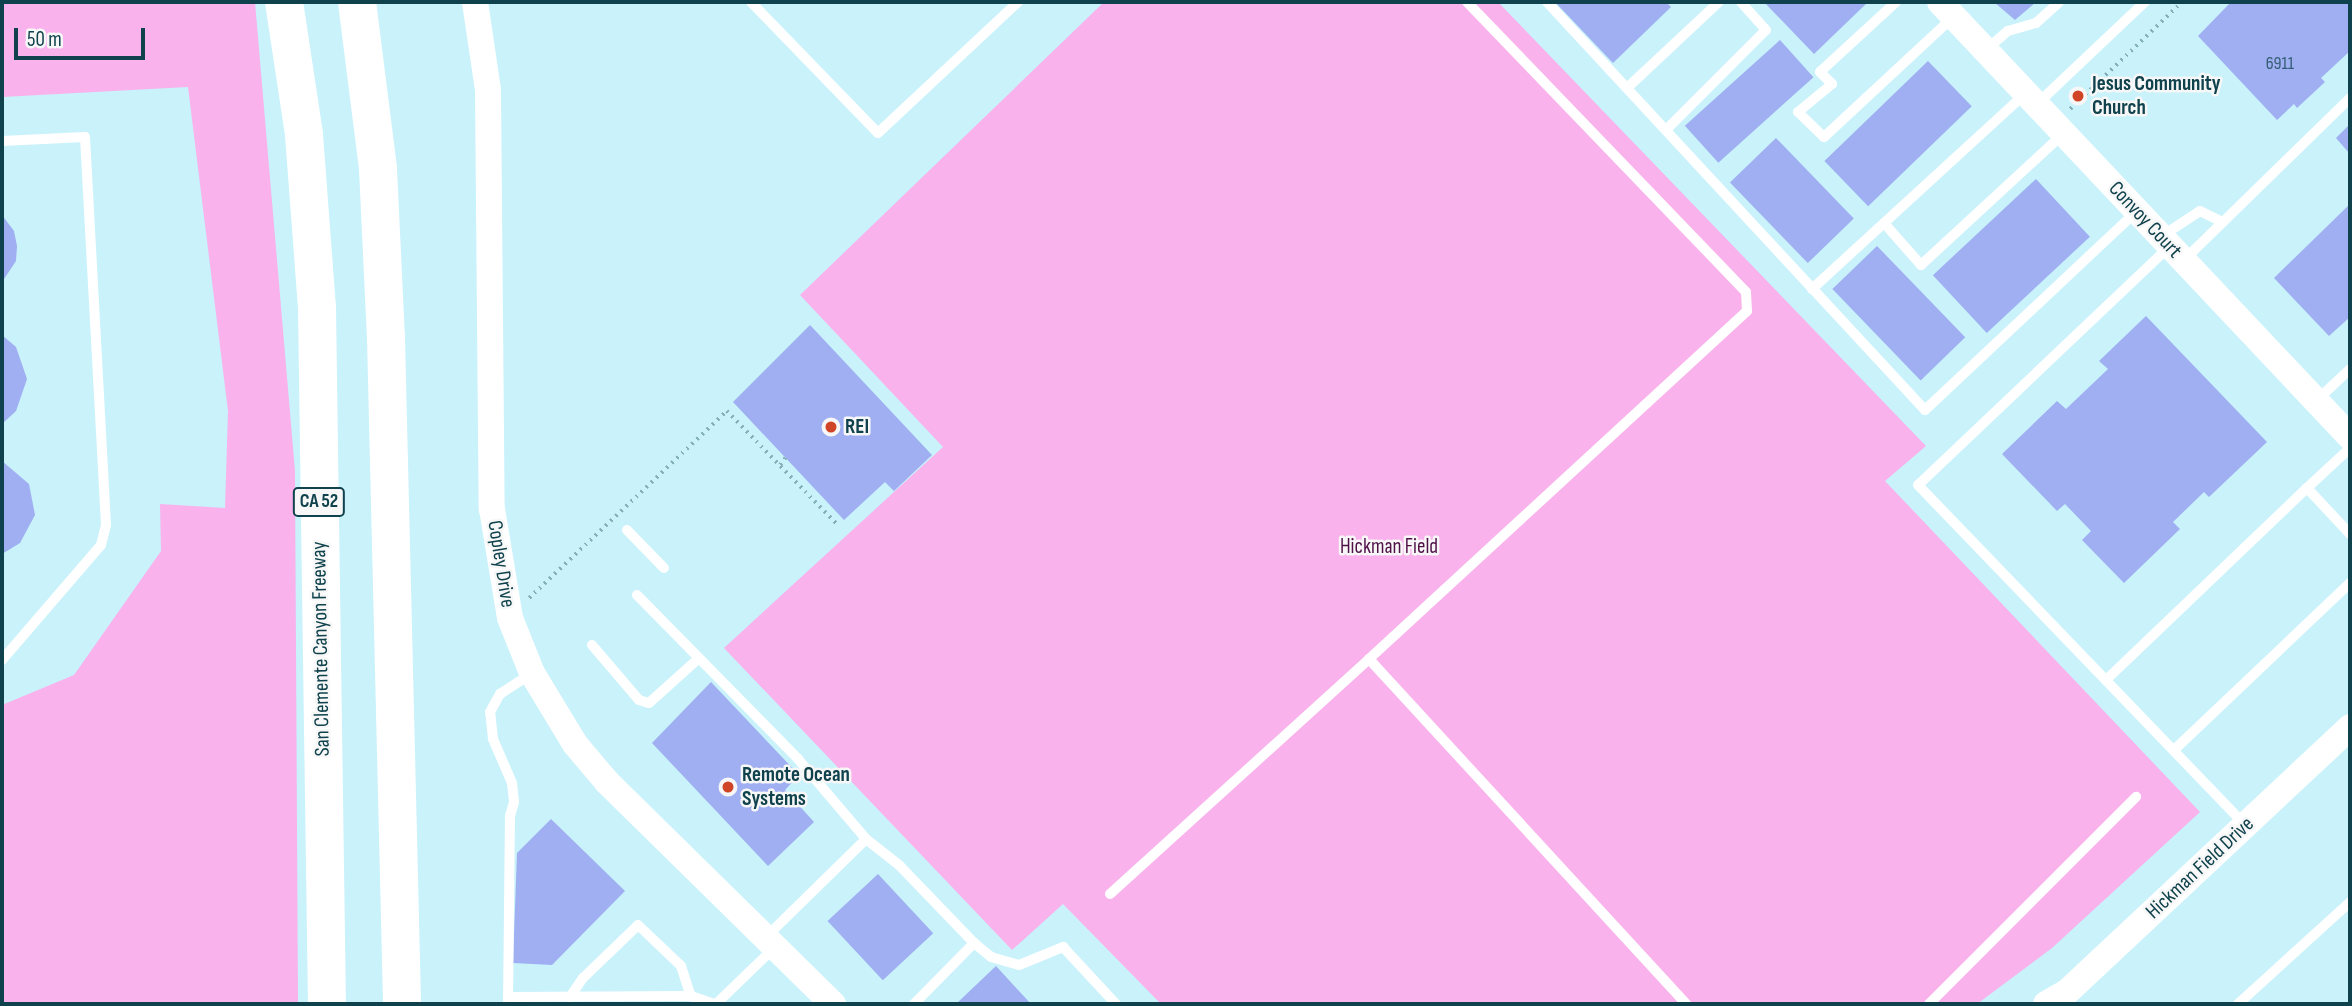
<!DOCTYPE html>
<html>
<head>
<meta charset="utf-8">
<style>
  body { margin:0 }
  #map { position:relative; width:2352px; height:1006px; overflow:hidden; background:#c9f2fb; font-family:"Sofia Sans Condensed",sans-serif }
  div>[style] { position:absolute }
  .green>* { inset:0; background:#f9b2eb }
  .building>* { inset:0; background:#9faff1; transform-origin:0 0 }
  .path>* { height:3.5px; margin-top:-1.75px; transform-origin:0; background:repeating-linear-gradient(90deg,#83b0b9 0 2px,transparent 0 7px) }
  .service>* { height:10px; margin:-5px; padding:0 5px; transform-origin:5px; border-radius:5px; background:#fff }
  .tertiary>* { height:26px; margin:-13px; padding:0 13px; transform-origin:13px; border-radius:13px; background:#fff }
  .motorway>* { height:38px; margin:-19px; padding:0 19px; transform-origin:19px; border-radius:19px; background:#fff }
  .dots>* { width:19px; height:19px; translate:-50% -50%; box-sizing:border-box; border:4px solid #f7f7f7; border-radius:50% }
  span { translate:-50% -50%; white-space:nowrap; text-align:center; line-height:1.15; -webkit-text-stroke:5px #f7f7f7; paint-order:stroke }
  .number-label { font-size:18px; color:#335d75 }
  .number-label span { -webkit-text-stroke-width:0 }
  .shield-label span { padding:2px 5px; background:#f7f7f7; border:2px solid; border-radius:5px; -webkit-text-stroke-width:0 }
  .shield-label { font-size:19px; color:#0f424c; font-weight:700 }
  .poi-label { font-size:21px; color:#0f424c; font-weight:700 }
  .left { translate:0 -50%; text-align:left }
  .street-label { font-size:21px; color:#0f424c }
  .park-label { font-size:21px; color:#501148 }
  .frame { position:absolute; inset:0; border:4px solid #0f424c; pointer-events:none }
  .scale { position:absolute; left:14px; top:28px; width:131px; height:32px; box-sizing:border-box; border:4px solid #0f424c; border-top:0; padding-left:9px; font-size:21px; line-height:24px; white-space:nowrap; color:#0f424c; -webkit-text-stroke:5px #f7f7f7; paint-order:stroke }
</style>
</head>
<body>
<div id="map">
  <div class="green">
    <div style="clip-path:polygon(2px 2px,255px 2px,295px 471px,298px 1004px,2px 1004px,2px 705px,74px 675px,161px 551px,160px 504px,225px 508px,228px 411px,188px 87px,2px 97px)"></div>
    <div style="clip-path:polygon(1104px 2px,1498px 2px,1926px 446px,1885px 481px,2200px 812px,2052px 948px,1977px 1004px,1161px 1004px,1063px 904px,1012px 950px,724px 648px,943px 447px,800px 295px)"></div>
  </div>
  <div class="building">
    <div style="clip-path:polygon(1555px 2px,1666px 2px,1671px 7px,1613px 63px)"></div>
    <div style="clip-path:polygon(1764px 2px,1868px 2px,1814px 54px)"></div>
    <div style="clip-path:polygon(1994px 2px,2036px 2px,2015px 20px)"></div>
    <div style="clip-path:polygon(2231px 2px,2350px 2px,2350px 51px,2321px 78px,2325px 82px,2297px 108px,2294px 104px,2277px 120px,2198px 36px)"></div>
    <div style="left:1780px;top:40px;width:50px;height:128px;rotate:48deg"></div>
    <div style="left:1928px;top:61px;width:63px;height:144px;rotate:46deg"></div>
    <div style="clip-path:polygon(2350px 124px,2350px 154px,2336px 138px)"></div>
    <div style="left:1776px;top:138px;width:112px;height:64px;rotate:46deg"></div>
    <div style="left:2036px;top:179px;width:79px;height:141px;rotate:47deg"></div>
    <div style="clip-path:polygon(2350px 204px,2350px 317px,2329px 336px,2274px 278px)"></div>
    <div style="clip-path:polygon(2px 215px,14px 231px,17px 246px,16px 261px,2px 282px)"></div>
    <div style="left:1877px;top:246px;width:127px;height:62px;rotate:46deg"></div>
    <div style="clip-path:polygon(2146px 316px,2267px 442px,2209px 497px,2204px 492px,2173px 522px,2180px 529px,2124px 583px,2082px 540px,2091px 531px,2065px 504px,2057px 511px,2002px 454px,2057px 401px,2066px 409px,2108px 369px,2099px 361px)"></div>
    <div style="clip-path:polygon(810px 325px,932px 455px,894px 491px,885px 482px,844px 520px,733px 402px)"></div>
    <div style="clip-path:polygon(2px 335px,16px 347px,27px 379px,16px 411px,2px 424px)"></div>
    <div style="clip-path:polygon(2px 461px,29px 484px,35px 515px,20px 543px,2px 554px)"></div>
    <div style="clip-path:polygon(711px 682px,799px 775px,785px 790px,814px 822px,768px 866px,652px 743px)"></div>
    <div style="clip-path:polygon(551px 819px,625px 891px,552px 965px,513px 963px,517px 853px)"></div>
    <div style="left:878px;top:874px;width:81px;height:69px;rotate:47deg"></div>
    <div style="clip-path:polygon(996px 966px,1031px 1004px,956px 1004px)"></div>
  </div>
  <div class="path">
    <div style="left:2070px;top:109px;width:155px;rotate:-43.7deg"></div>
    <div style="left:780px;top:465px;width:9px;rotate:-54deg"></div>
    <div style="left:529px;top:598px;width:272px;rotate:-43.4deg"></div>
    <div style="left:727px;top:411px;width:158px;rotate:45.8deg"></div>
  </div>
  <div class="service">
    <div style="left:751px;top:2px;width:182px;rotate:45.9deg"></div>
    <div style="left:878px;top:133px;width:192px;rotate:-43.1deg"></div>
    <div style="left:1467px;top:2px;width:402px;rotate:46.1deg"></div>
    <div style="left:1746px;top:292px;width:19px;rotate:87deg"></div>
    <div style="left:1747px;top:311px;width:514px;rotate:137.37deg"></div>
    <div style="left:1369px;top:659px;width:469px;rotate:47.4deg"></div>
    <div style="left:1547px;top:2px;width:556px;rotate:47.19deg"></div>
    <div style="left:1925px;top:410px;width:291px;rotate:-43.2deg"></div>
    <div style="left:1896px;top:2px;width:103px;rotate:137.4deg"></div>
    <div style="left:1820px;top:72px;width:17px;rotate:45deg"></div>
    <div style="left:1832px;top:84px;width:44px;rotate:140.5deg"></div>
    <div style="left:1798px;top:112px;width:36px;rotate:44deg"></div>
    <div style="left:1824px;top:137px;width:178px;rotate:-42.9deg"></div>
    <div style="left:1987px;top:49px;width:28px;rotate:-41deg"></div>
    <div style="left:2008px;top:31px;width:29px;rotate:-16deg"></div>
    <div style="left:2036px;top:23px;width:31px;rotate:-42deg"></div>
    <div style="left:1627px;top:88px;width:126px;rotate:-43.1deg"></div>
    <div style="left:2037px;top:104px;width:149px;rotate:-43.4deg"></div>
    <div style="left:1666px;top:130px;width:141px;rotate:-45deg"></div>
    <div style="left:1766px;top:30px;width:38px;rotate:-132deg"></div>
    <div style="left:2px;top:141px;width:83px;rotate:-2.8deg"></div>
    <div style="left:85px;top:137px;width:389px;rotate:86.9deg"></div>
    <div style="left:106px;top:525px;width:21px;rotate:104deg"></div>
    <div style="left:101px;top:545px;width:152px;rotate:130.7deg"></div>
    <div style="left:1884px;top:223px;width:56px;rotate:48.6deg"></div>
    <div style="left:1921px;top:265px;width:193px;rotate:-42.7deg"></div>
    <div style="left:2162px;top:236px;width:45px;rotate:-33.3deg"></div>
    <div style="left:2200px;top:211px;width:25px;rotate:26deg"></div>
    <div style="left:2170px;top:246px;width:347px;rotate:136.5deg"></div>
    <div style="left:1918px;top:485px;width:472px;rotate:46.1deg"></div>
    <div style="left:2183px;top:261px;width:233px;rotate:-44.3deg"></div>
    <div style="left:1812px;top:289px;width:290px;rotate:-42.5deg"></div>
    <div style="left:2316px;top:401px;width:47px;rotate:-43.3deg"></div>
    <div style="left:2307px;top:488px;width:59px;rotate:-42.9deg"></div>
    <div style="left:627px;top:530px;width:53px;rotate:45.8deg"></div>
    <div style="left:637px;top:595px;width:230px;rotate:45.5deg"></div>
    <div style="left:798px;top:759px;width:105px;rotate:49.6deg"></div>
    <div style="left:866px;top:839px;width:42px;rotate:38.2deg"></div>
    <div style="left:899px;top:865px;width:108px;rotate:46.1deg"></div>
    <div style="left:974px;top:943px;width:22px;rotate:39deg"></div>
    <div style="left:991px;top:957px;width:29px;rotate:16deg"></div>
    <div style="left:1019px;top:965px;width:48px;rotate:-22.2deg"></div>
    <div style="left:1063px;top:947px;width:78px;rotate:47.1deg"></div>
    <div style="left:592px;top:645px;width:72px;rotate:49.5deg"></div>
    <div style="left:639px;top:700px;width:10px;rotate:17deg"></div>
    <div style="left:649px;top:703px;width:67px;rotate:-42deg"></div>
    <div style="left:2106px;top:680px;width:278px;rotate:-43.7deg"></div>
    <div style="left:2307px;top:488px;width:63px;rotate:46.9deg"></div>
    <div style="left:2174px;top:750px;width:243px;rotate:-43.5deg"></div>
    <div style="left:1110px;top:894px;width:350px;rotate:-42.2deg"></div>
    <div style="left:765px;top:938px;width:141px;rotate:-44.4deg"></div>
    <div style="left:508px;top:997px;width:183px;rotate:-0.3deg"></div>
    <div style="left:691px;top:996px;width:24px;rotate:19deg"></div>
    <div style="left:570px;top:997px;width:23px;rotate:-56deg"></div>
    <div style="left:583px;top:978px;width:76px;rotate:-43.9deg"></div>
    <div style="left:638px;top:925px;width:59px;rotate:43.6deg"></div>
    <div style="left:681px;top:966px;width:32px;rotate:72deg"></div>
    <div style="left:508px;top:1004px;width:188px;rotate:-89.4deg"></div>
    <div style="left:510px;top:816px;width:15px;rotate:-74deg"></div>
    <div style="left:514px;top:802px;width:19px;rotate:-96deg"></div>
    <div style="left:512px;top:783px;width:48px;rotate:-113.4deg"></div>
    <div style="left:493px;top:739px;width:27px;rotate:-96deg"></div>
    <div style="left:490px;top:712px;width:21px;rotate:-61deg"></div>
    <div style="left:500px;top:694px;width:38px;rotate:-33deg"></div>
    <div style="left:716px;top:1004px;width:81px;rotate:-44deg"></div>
    <div style="left:914px;top:1004px;width:86px;rotate:-45.5deg"></div>
    <div style="left:1929px;top:1004px;width:293px;rotate:-45deg"></div>
    <div style="left:2238px;top:1004px;width:151px;rotate:-42.3deg"></div>
  </div>
  <div class="tertiary">
    <div style="left:475px;top:2px;width:89px;rotate:81.6deg"></div>
    <div style="left:488px;top:90px;width:419px;rotate:89.5deg"></div>
    <div style="left:492px;top:509px;width:110px;rotate:80.6deg"></div>
    <div style="left:510px;top:618px;width:59px;rotate:68.2deg"></div>
    <div style="left:532px;top:673px;width:83px;rotate:58.8deg"></div>
    <div style="left:575px;top:744px;width:50px;rotate:49.9deg"></div>
    <div style="left:607px;top:782px;width:317px;rotate:44.5deg"></div>
    <div style="left:1940px;top:2px;width:598px;rotate:46.69deg"></div>
    <div style="left:2046px;top:1004px;width:24px;rotate:-30deg"></div>
    <div style="left:2067px;top:992px;width:388px;rotate:-43.1deg"></div>
  </div>
  <div class="motorway">
    <div style="left:284px;top:2px;width:134px;rotate:81.4deg"></div>
    <div style="left:304px;top:135px;width:173px;rotate:85.7deg"></div>
    <div style="left:317px;top:308px;width:696px;rotate:89.18deg"></div>
    <div style="left:357px;top:2px;width:168px;rotate:82.8deg"></div>
    <div style="left:378px;top:169px;width:169px;rotate:87.3deg"></div>
    <div style="left:386px;top:338px;width:666px;rotate:88.62deg"></div>
  </div>
  <div class="dots">
    <div style="left:2078px;top:96px;background:#d04528"></div>
    <div style="left:831px;top:427px;background:#d04528"></div>
    <div style="left:728px;top:787px;background:#d04528"></div>
  </div>
  <div class="number-label">
    <span style="left:2280px;top:64px">6911</span>
  </div>
  <div class="shield-label">
    <span style="left:319px;top:502px">CA 52</span>
  </div>
  <div class="poi-label">
    <span class="left" style="left:2092px;top:96px">Jesus Community<br>Church</span>
    <span class="left" style="left:845px;top:427px">REI</span>
    <span class="left" style="left:742px;top:787px">Remote Ocean<br>Systems</span>
  </div>
  <div class="street-label">
    <span style="left:2145px;top:220px;rotate:47deg">Convoy Court</span>
    <span style="left:501px;top:564px;rotate:81deg">Copley Drive</span>
    <span style="left:321px;top:649px;rotate:-91deg">San Clemente Canyon Freeway</span>
    <span style="left:2200px;top:868px;rotate:-43deg">Hickman Field Drive</span>
  </div>
  <div class="park-label">
    <span style="left:1389px;top:547px">Hickman Field</span>
  </div>
  <div class="frame"></div>
  <div class="scale">50 m</div>
</div>
</body>
</html>
